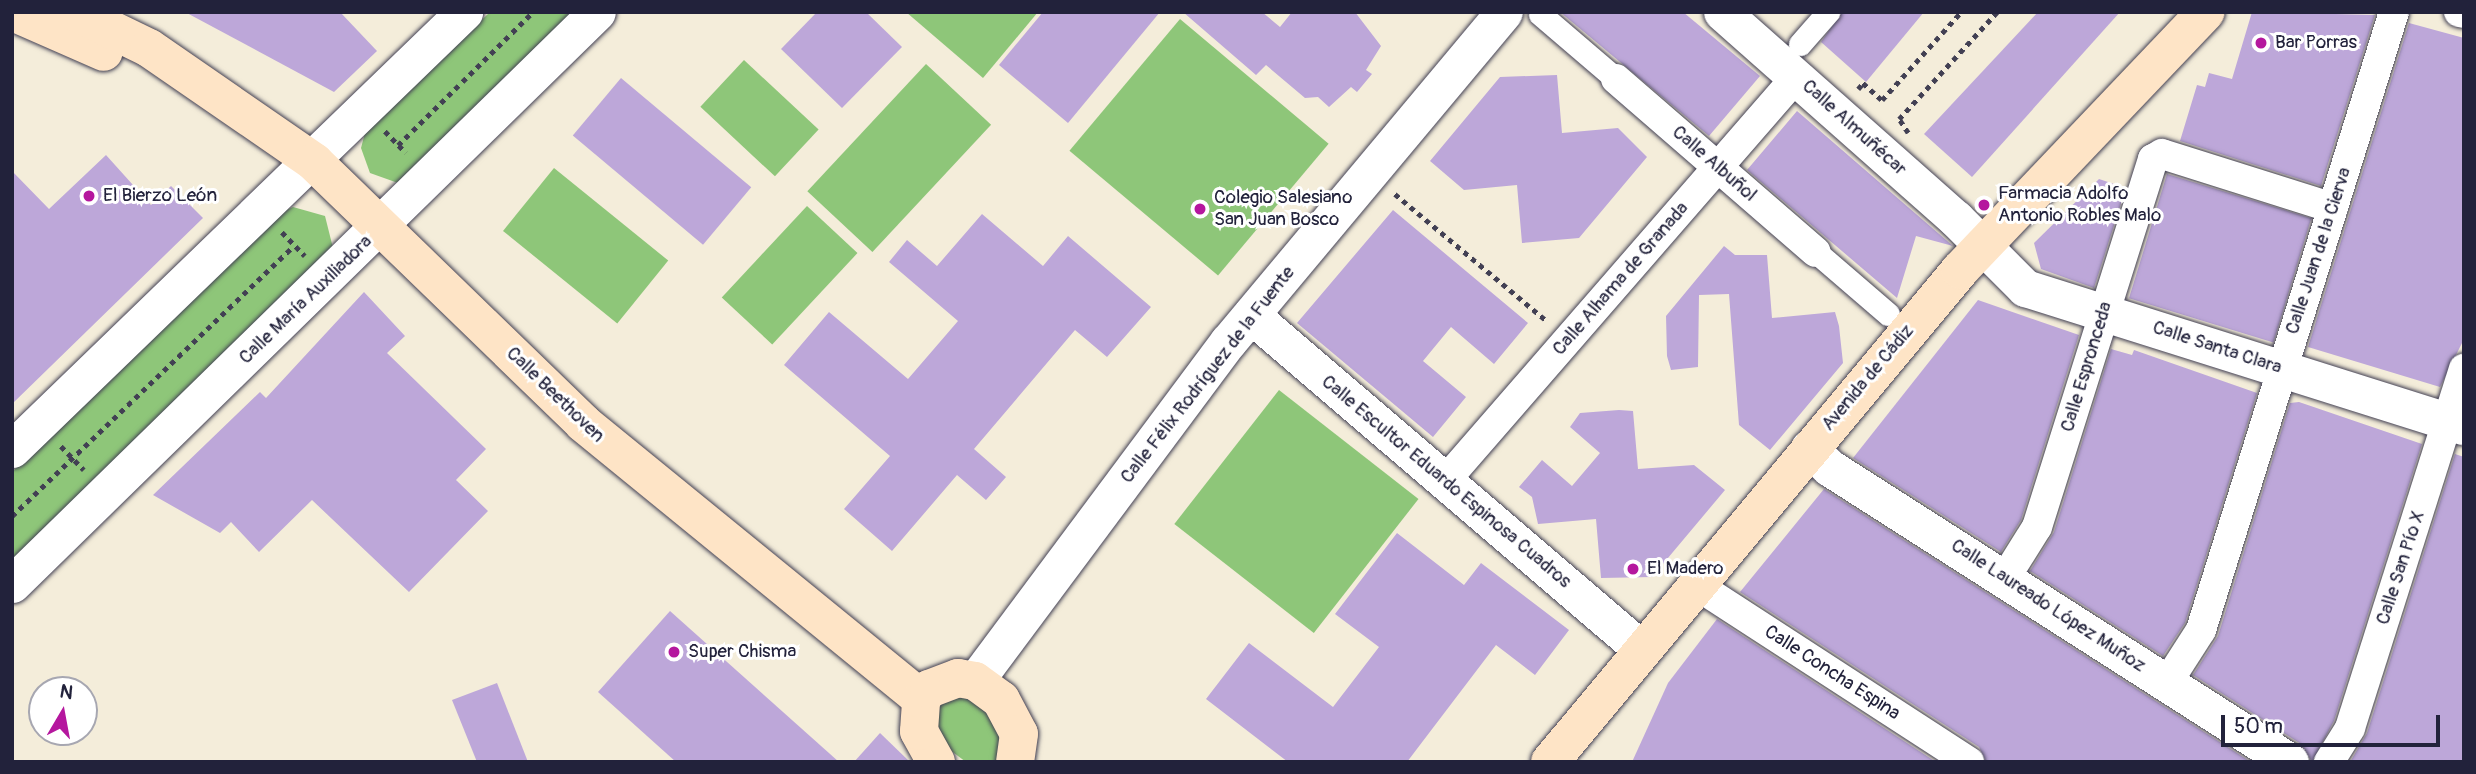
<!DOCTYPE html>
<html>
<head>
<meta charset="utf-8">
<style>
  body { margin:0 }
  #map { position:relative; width:2476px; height:774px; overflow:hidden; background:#f4edda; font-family:Pangolin,sans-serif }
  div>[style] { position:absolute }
  .green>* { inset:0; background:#8ec679; transform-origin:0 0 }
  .building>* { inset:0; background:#bda7d9; transform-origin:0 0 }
  .path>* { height:4.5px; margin-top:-2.25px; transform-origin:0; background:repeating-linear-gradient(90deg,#424053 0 5px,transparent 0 10px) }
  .roads { filter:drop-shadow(0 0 2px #424053) drop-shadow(0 0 2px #424053) }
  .pedestrian>* { height:23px; margin:-11.5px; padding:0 11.5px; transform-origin:11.5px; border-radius:11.5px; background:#fff }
  .minor>* { height:30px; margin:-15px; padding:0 15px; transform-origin:15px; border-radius:15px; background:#fff }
  .tertiary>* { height:37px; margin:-18.5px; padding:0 18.5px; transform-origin:18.5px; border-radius:18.5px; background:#fff }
  .secondary>* { height:38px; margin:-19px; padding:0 19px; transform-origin:19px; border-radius:19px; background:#fee4c6 }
  .dots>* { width:19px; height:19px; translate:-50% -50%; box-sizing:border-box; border:4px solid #fff; border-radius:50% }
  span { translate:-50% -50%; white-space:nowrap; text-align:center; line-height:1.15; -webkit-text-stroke:6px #fff; paint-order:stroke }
  .poi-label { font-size:19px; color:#22223b }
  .left { translate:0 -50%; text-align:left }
  .street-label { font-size:19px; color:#22223b }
  .frame { position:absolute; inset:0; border:14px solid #22223b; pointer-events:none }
  .north { position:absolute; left:28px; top:676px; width:70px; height:70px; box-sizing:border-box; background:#fff; border:2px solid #a7a7b1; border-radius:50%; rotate:10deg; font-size:19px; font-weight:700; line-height:28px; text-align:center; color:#22223b }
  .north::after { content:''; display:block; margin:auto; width:24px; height:32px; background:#b5179e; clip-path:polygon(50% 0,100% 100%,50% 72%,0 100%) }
  .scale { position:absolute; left:2221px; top:715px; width:219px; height:32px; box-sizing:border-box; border:4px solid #22223b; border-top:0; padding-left:9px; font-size:21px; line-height:24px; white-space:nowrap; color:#22223b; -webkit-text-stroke:5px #fff; paint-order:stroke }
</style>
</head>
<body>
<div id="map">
  <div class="green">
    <div style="clip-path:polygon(490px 12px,575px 12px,398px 183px,370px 173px,361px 148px,365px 133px)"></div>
    <div style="clip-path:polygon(906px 12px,1038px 12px,983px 78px)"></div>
    <div style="left:1180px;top:19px;width:194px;height:172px;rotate:40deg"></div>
    <div style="left:744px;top:60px;width:102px;height:64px;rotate:43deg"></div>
    <div style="left:926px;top:64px;width:89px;height:174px;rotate:43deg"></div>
    <div style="left:554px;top:168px;width:147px;height:81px;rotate:39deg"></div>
    <div style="left:807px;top:206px;width:69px;height:125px;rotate:43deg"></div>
    <div style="clip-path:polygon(293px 207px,325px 216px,333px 248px,12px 563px,12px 472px,278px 214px)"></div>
    <div style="left:1279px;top:390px;width:177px;height:170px;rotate:38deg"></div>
    <div style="clip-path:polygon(963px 695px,980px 702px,1002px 729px,997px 762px,966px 762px,950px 750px,936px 722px,938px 707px,947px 696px)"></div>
  </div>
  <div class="building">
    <div style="clip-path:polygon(185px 12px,340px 12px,377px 51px,334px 92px)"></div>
    <div style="clip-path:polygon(817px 12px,866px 12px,902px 47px,842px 108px,781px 49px)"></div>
    <div style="clip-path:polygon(1043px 12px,1160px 12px,1068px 123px,999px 65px)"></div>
    <div style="clip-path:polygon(1183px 12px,1262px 12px,1280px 27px,1292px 12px,1355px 12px,1381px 46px,1366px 70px,1372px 74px,1357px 92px,1351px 87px,1329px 107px,1318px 97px,1305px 98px,1266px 65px,1256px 75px)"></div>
    <div style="clip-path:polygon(1560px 12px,1683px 12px,1760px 76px,1709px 136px)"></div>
    <div style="clip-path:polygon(1842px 12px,1924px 12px,1866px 82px,1821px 42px)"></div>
    <div style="clip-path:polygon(2038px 12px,2120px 12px,1972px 177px,1924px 134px)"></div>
    <div style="clip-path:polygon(2252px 12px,2375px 15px,2321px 186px,2180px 141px,2197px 85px,2205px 87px,2209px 73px,2232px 79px)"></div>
    <div style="clip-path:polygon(2409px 23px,2464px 38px,2464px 339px,2440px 387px,2308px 347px)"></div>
    <div style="clip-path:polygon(1557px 75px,1562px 133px,1618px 128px,1647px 157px,1579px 238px,1522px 243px,1517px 185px,1464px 190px,1430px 161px,1500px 77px)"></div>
    <div style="left:621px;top:78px;width:170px;height:75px;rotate:40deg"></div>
    <div style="clip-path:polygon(1797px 111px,1953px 246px,1916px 236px,1897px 298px,1747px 170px)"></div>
    <div style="clip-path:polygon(106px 155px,151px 205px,171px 186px,203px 218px,12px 404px,12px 171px,49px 209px)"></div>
    <div style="left:2167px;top:174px;width:151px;height:130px;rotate:17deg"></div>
    <div style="clip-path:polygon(2099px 179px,2126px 188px,2094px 288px,2041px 269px,2034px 243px)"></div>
    <div style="clip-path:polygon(1393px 210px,1528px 323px,1494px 364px,1451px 327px,1423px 361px,1466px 397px,1433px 437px,1297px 323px)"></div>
    <div style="clip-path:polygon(982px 214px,1043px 266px,1068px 236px,1151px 307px,1107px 357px,1075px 330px,974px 449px,1006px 477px,986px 500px,957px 475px,892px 551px,844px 509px,890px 456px,784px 365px,829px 312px,908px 379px,958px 321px,889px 262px,907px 240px,937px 266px)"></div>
    <div style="clip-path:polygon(1724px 246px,1735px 255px,1767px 255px,1772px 318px,1835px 312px,1839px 326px,1843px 363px,1770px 450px,1739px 425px,1729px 294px,1699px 295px,1698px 367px,1671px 370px,1667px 356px,1666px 316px)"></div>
    <div style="clip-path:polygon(364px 292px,405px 336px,387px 353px,486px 449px,456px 480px,488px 511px,409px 592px,312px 500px,259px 552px,231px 522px,220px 533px,153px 495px,260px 392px,266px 398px)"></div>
    <div style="clip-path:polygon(1978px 300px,2079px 335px,2021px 520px,2001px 552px,1853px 458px)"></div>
    <div style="clip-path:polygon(2111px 349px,2132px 355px,2134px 350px,2257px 393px,2185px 623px,2163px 656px,2030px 571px,2054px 532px)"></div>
    <div style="clip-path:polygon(2299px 402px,2422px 444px,2334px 721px,2312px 762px,2301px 744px,2193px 675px,2218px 636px,2290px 403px)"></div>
    <div style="clip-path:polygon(1619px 410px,1633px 411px,1638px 469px,1694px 465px,1725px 490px,1652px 577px,1601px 578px,1596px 519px,1538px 524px,1532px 497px,1519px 487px,1542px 460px,1572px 486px,1600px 453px,1570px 427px,1580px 413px)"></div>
    <div style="clip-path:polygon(2455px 454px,2464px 457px,2464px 762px,2350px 762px,2367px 733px)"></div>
    <div style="clip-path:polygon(1824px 489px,2251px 762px,1986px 762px,1979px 747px,1740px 592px)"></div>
    <div style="clip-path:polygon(1397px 533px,1464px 585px,1481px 563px,1569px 630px,1535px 675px,1496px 645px,1407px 762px,1288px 762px,1206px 699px,1249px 643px,1333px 707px,1379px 647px,1335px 614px)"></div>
    <div style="clip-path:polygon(670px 611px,839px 762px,676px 762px,598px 692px)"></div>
    <div style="clip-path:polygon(1717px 619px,1936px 762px,1632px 762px,1668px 683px)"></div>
    <div style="clip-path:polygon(497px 683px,528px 762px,477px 762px,452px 700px)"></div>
    <div style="clip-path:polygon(880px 733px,910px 762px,854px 762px)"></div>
  </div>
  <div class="path">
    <div style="left:1858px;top:89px;width:8px;rotate:-50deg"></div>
    <div style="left:1863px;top:83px;width:25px;rotate:42deg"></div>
    <div style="left:1882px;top:100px;width:118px;rotate:-48.1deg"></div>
    <div style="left:385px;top:131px;width:30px;rotate:46deg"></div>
    <div style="left:1908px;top:133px;width:17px;rotate:-123deg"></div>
    <div style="left:1899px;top:119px;width:145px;rotate:-47.5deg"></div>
    <div style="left:398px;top:145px;width:190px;rotate:-44.6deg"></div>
    <div style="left:1395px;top:194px;width:198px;rotate:39.9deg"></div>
    <div style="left:282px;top:232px;width:33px;rotate:46deg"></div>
    <div style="left:61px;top:446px;width:33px;rotate:46deg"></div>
    <div style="left:12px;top:516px;width:390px;rotate:-43.8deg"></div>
  </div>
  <div class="roads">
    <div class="pedestrian">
      <div style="left:1540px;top:14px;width:100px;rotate:40.5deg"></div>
      <div style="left:1800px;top:44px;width:43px;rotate:-48.8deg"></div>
      <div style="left:1816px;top:252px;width:95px;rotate:40.7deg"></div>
    </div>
    <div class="minor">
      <div style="left:2459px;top:12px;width:5px;rotate:11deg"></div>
      <div style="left:1616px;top:79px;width:264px;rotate:40.9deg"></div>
      <div style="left:1445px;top:481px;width:537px;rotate:-49deg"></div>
      <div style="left:2005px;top:578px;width:60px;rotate:-57.9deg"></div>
      <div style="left:2037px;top:527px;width:386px;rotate:-72.5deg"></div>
      <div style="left:2153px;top:159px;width:10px;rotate:-29deg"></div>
      <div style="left:2162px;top:154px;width:179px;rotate:17.5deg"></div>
      <div style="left:1695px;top:584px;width:327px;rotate:33deg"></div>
      <div style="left:2167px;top:683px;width:63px;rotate:-57.3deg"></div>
      <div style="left:2201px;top:630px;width:647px;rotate:-72.66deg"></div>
      <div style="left:2329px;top:762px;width:40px;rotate:-58deg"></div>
      <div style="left:2350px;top:728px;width:377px;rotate:-72.4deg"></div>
    </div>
    <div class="tertiary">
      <div style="left:1722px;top:12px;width:312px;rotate:41.5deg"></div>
      <div style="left:1956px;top:219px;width:98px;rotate:45deg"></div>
      <div style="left:2025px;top:288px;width:460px;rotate:17.5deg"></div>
      <div style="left:1251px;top:315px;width:513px;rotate:40.58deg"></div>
      <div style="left:1809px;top:448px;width:29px;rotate:44deg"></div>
      <div style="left:1830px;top:468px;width:546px;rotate:32.58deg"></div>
      <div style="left:12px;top:449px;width:629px;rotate:-44.03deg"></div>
      <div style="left:12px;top:584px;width:818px;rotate:-44.36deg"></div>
      <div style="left:975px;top:681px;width:423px;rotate:-53.3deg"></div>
      <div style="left:1228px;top:342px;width:430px;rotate:-50.1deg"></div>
    </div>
    <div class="secondary">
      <div style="left:13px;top:12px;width:99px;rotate:23.7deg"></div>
      <div style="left:75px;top:12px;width:82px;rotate:25.9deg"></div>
      <div style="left:149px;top:48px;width:201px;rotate:34.6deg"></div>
      <div style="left:314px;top:162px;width:375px;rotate:44.1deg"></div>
      <div style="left:583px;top:423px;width:436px;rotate:39.2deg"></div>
      <div style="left:936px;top:762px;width:35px;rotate:-119deg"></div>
      <div style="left:919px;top:731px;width:32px;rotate:-86deg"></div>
      <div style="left:921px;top:699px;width:13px;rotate:-51deg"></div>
      <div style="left:929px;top:689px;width:31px;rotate:-21deg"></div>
      <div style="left:958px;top:678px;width:17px;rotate:10deg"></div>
      <div style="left:975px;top:681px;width:32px;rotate:36deg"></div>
      <div style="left:1001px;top:700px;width:38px;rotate:62deg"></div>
      <div style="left:1019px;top:734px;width:28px;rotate:98deg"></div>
      <div style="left:1550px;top:762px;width:640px;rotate:-50.19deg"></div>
      <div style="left:1960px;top:270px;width:356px;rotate:-46.4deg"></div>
    </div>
  </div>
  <div class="dots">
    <div style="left:2261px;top:43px;background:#b5179e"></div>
    <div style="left:89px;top:196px;background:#b5179e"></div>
    <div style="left:1984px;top:205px;background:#b5179e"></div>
    <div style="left:1200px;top:209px;background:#b5179e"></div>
    <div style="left:1633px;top:569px;background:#b5179e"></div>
    <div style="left:674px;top:652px;background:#b5179e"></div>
  </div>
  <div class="poi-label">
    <span class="left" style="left:2275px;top:43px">Bar Porras</span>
    <span class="left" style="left:1998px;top:205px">Farmacia Adolfo<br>Antonio Robles Malo</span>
    <span class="left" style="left:103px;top:196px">El Bierzo León</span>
    <span class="left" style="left:1214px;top:209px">Colegio Salesiano<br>San Juan Bosco</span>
    <span class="left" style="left:1647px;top:569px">El Madero</span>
    <span class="left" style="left:688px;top:652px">Super Chisma</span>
  </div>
  <div class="street-label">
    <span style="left:1854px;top:128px;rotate:42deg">Calle Almuñécar</span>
    <span style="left:1714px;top:164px;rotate:41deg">Calle Albuñol</span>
    <span style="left:2319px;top:251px;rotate:-72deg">Calle Juan de la Cierva</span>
    <span style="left:1621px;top:279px;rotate:-49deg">Calle Alhama de Granada</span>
    <span style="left:306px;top:300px;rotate:-44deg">Calle María Auxiliadora</span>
    <span style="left:2217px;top:348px;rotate:18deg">Calle Santa Clara</span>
    <span style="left:2087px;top:367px;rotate:-73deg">Calle Espronceda</span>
    <span style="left:1208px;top:375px;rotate:-52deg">Calle Félix Rodríguez de la Fuente</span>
    <span style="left:1868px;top:378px;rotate:-50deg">Avenida de Cádiz</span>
    <span style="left:555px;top:395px;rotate:44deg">Calle Beethoven</span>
    <span style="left:1446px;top:482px;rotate:40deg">Calle Escultor Eduardo Espinosa Cuadros</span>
    <span style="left:2401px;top:568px;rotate:-72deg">Calle San Pío X</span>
    <span style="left:2048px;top:606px;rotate:33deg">Calle Laureado López Muñoz</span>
    <span style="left:1832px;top:673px;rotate:33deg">Calle Concha Espina</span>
  </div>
  <div class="frame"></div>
  <div class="north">N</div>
  <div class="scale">50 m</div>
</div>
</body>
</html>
